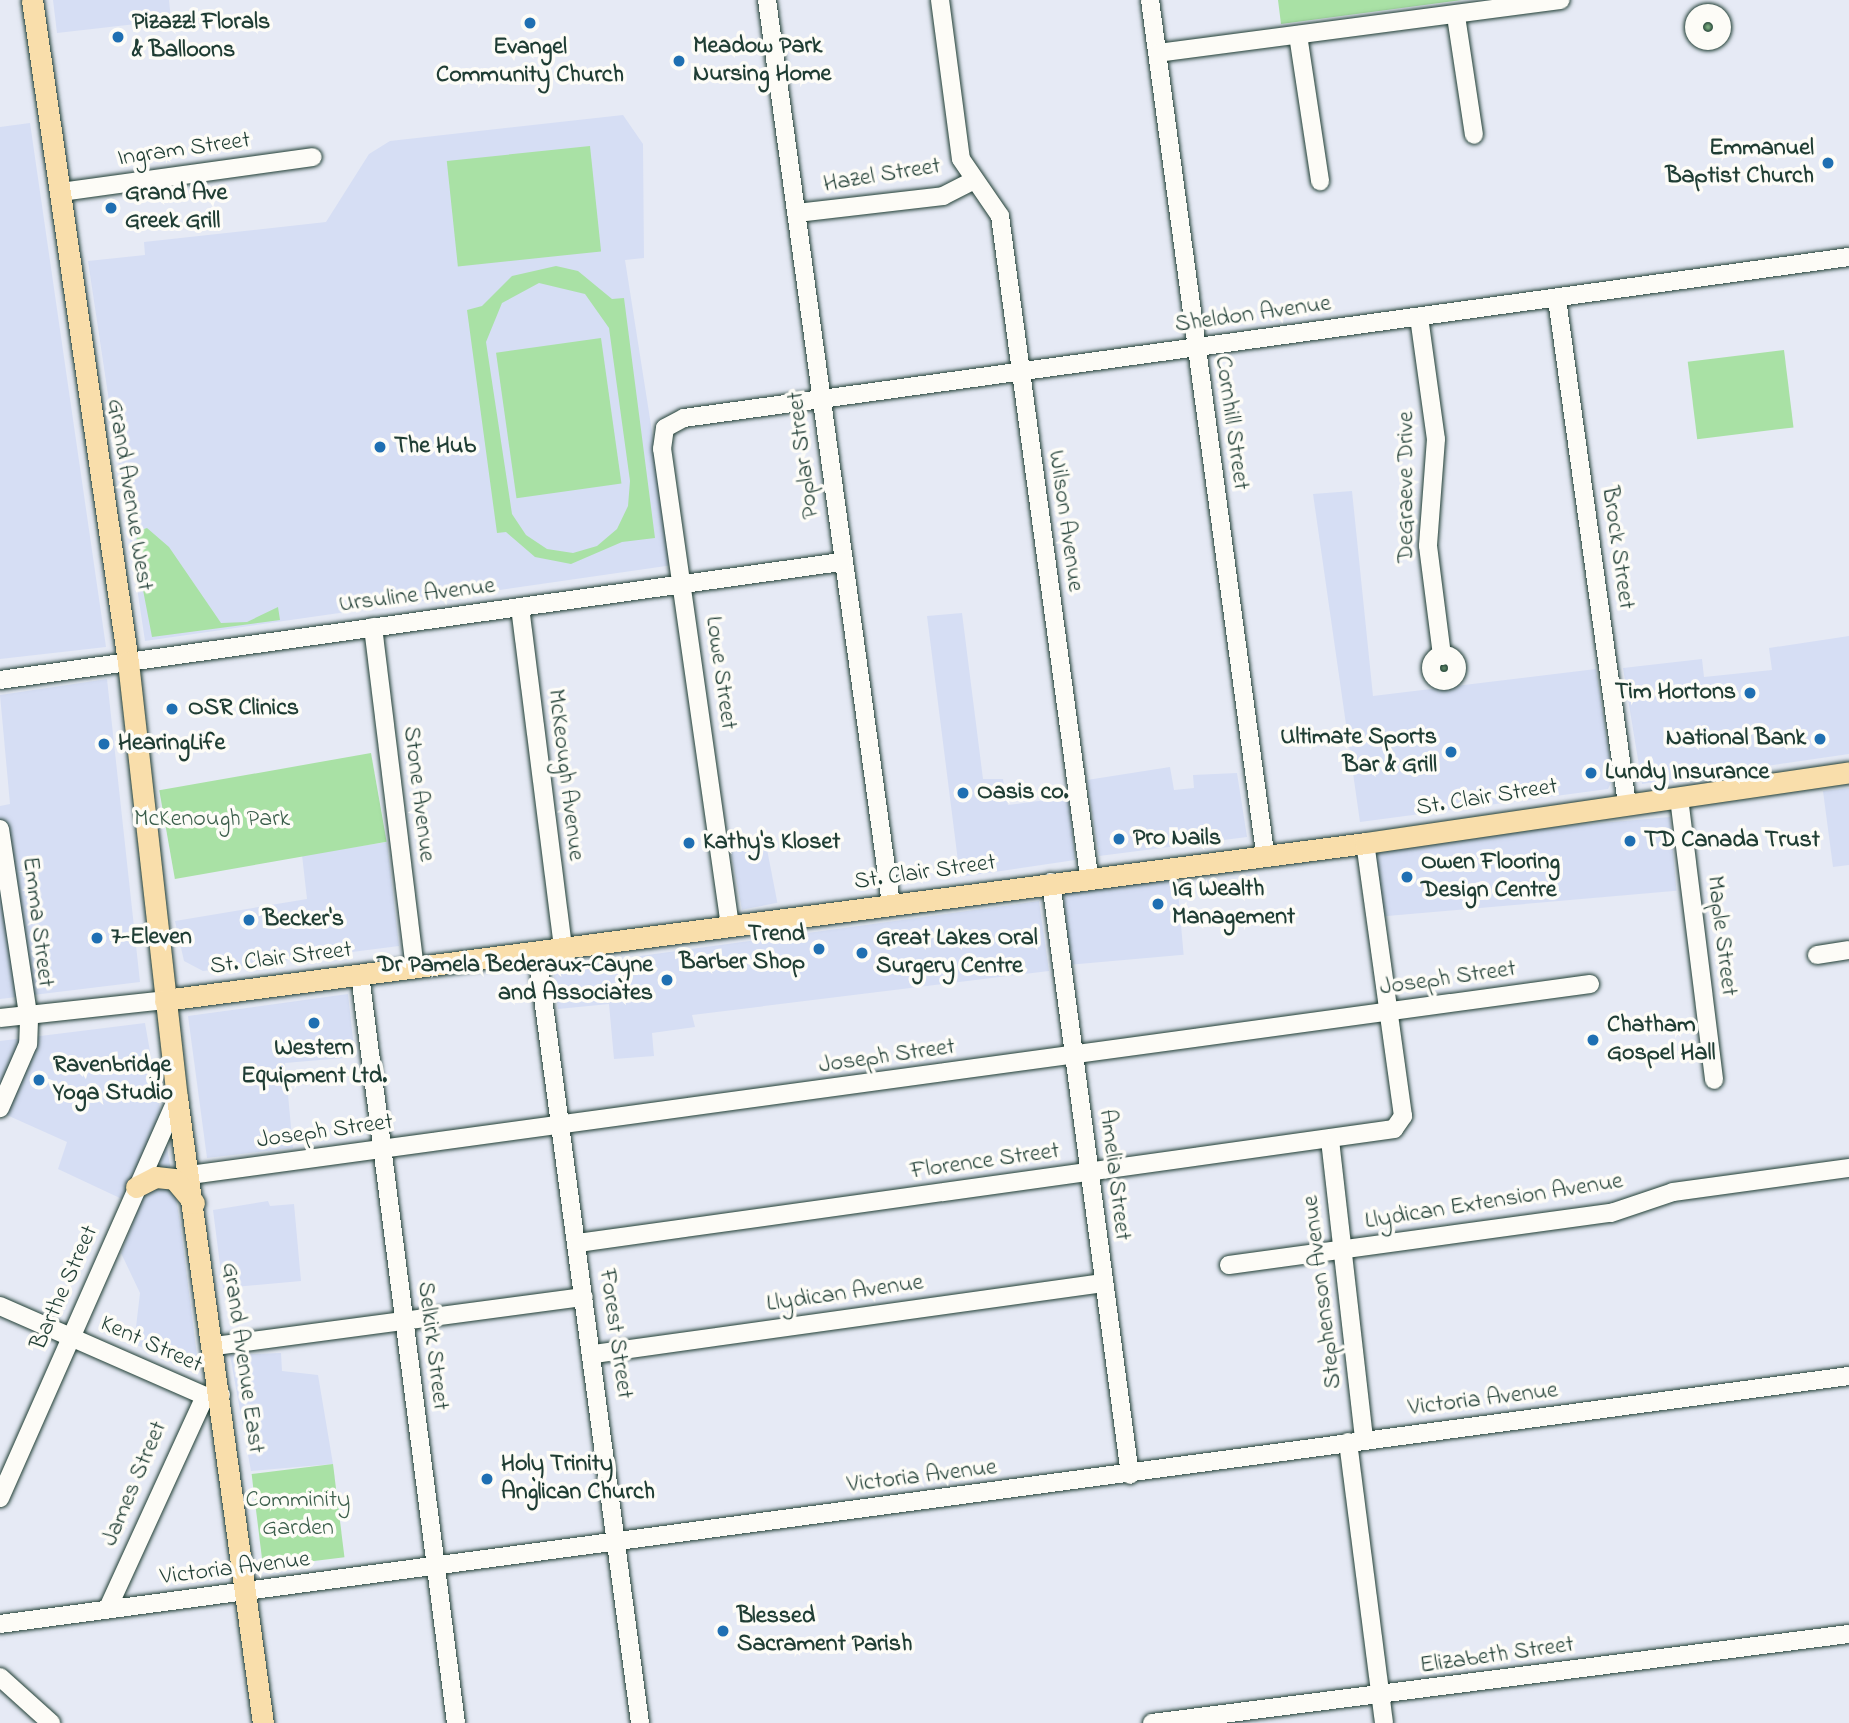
<!DOCTYPE html>
<html>
<head>
<meta charset="utf-8">
<style>
  body { margin:0 }
  #map { position:relative; width:1849px; height:1723px; overflow:hidden; background:#e6eaf5; font-family:"Indie Flower",sans-serif }
  div>[style] { position:absolute }
  .built>* { inset:0; background:#d6def4; transform-origin:0 0 }
  .green>* { inset:0; background:#a9e1a5; transform-origin:0 0 }
  .round { border-radius:50% }
  .roads { filter:drop-shadow(0 0 2px #1f3d34) drop-shadow(0 0 2px #1f3d34) }
  .minor>* { height:18px; margin:-9px; padding:0 9px; transform-origin:9px; border-radius:9px; background:#fdfcf7 }
  .minor>.ring { margin:-9px; padding:0; box-sizing:content-box; background:none; border:18px solid #fdfcf7; border-radius:50% }
  .major>* { height:21px; margin:-10.5px; padding:0 10.5px; transform-origin:10.5px; border-radius:10.5px; background:#f9deab }
  .dots>* { width:19px; height:19px; translate:-50% -50%; box-sizing:border-box; border:4px solid #fdfcf7; border-radius:50% }
  span { translate:-50% -50%; white-space:nowrap; text-align:center; line-height:1.15; -webkit-text-stroke:7px #fdfcf7; paint-order:stroke }
  .poi-label { font-size:24px; color:#1f3d34; font-weight:700 }
  .left { translate:0 -50%; text-align:left }
  .right { translate:-100% -50%; text-align:right }
  .street-label { font-size:24px; color:#1f3d34 }
  .park-label { font-size:24px; color:#3b5e4b }
</style>
</head>
<body>
<div id="map">
  <div class="built">
    <div style="clip-path:polygon(53px 0,169px 0,171px 20px,57px 33px)"></div>
    <div style="clip-path:polygon(623px 115px,643px 144px,644px 258px,625px 260px,673px 565px,145px 641px,88px 261px,145px 255px,144px 242px,326px 222px,369px 154px,390px 141px)"></div>
    <div style="clip-path:polygon(30px 123px,106px 647px,0 659px,0 127px)"></div>
    <div style="clip-path:polygon(1352px 491px,1373px 696px,1596px 669px,1613px 778px,1608px 789px,1360px 822px,1313px 494px)"></div>
    <div style="clip-path:polygon(962px 613px,983px 779px,1003px 779px,1008px 805px,1069px 797px,1075px 860px,960px 877px,927px 616px)"></div>
    <div style="clip-path:polygon(1849px 636px,1849px 754px,1642px 784px,1623px 668px,1702px 659px,1704px 677px,1772px 670px,1769px 648px)"></div>
    <div style="clip-path:polygon(107px 679px,140px 982px,0 999px,0 806px,10px 804px,0 695px)"></div>
    <div style="clip-path:polygon(1170px 767px,1174px 790px,1194px 788px,1193px 775px,1237px 773px,1247px 837px,1099px 856px,1087px 780px)"></div>
    <div style="clip-path:polygon(1849px 788px,1849px 865px,1833px 867px,1823px 791px)"></div>
    <div style="left:1670px;top:817px;width:74px;height:302px;rotate:85deg"></div>
    <div style="left:765px;top:839px;width:65px;height:36px;rotate:79deg"></div>
    <div style="clip-path:polygon(387px 842px,399px 946px,203px 971px,184px 961px,175px 921px,307px 899px,302px 855px)"></div>
    <div style="left:1177px;top:879px;width:76px;height:114px;rotate:85deg"></div>
    <div style="clip-path:polygon(1039px 901px,1049px 971px,692px 1015px,695px 1027px,652px 1033px,654px 1056px,614px 1059px,609px 1004px,558px 1009px,553px 968px)"></div>
    <div style="clip-path:polygon(348px 994px,355px 1057px,285px 1063px,293px 1148px,207px 1158px,188px 1016px)"></div>
    <div style="clip-path:polygon(145px 1023px,180px 1222px,199px 1371px,134px 1344px,140px 1293px,121px 1253px,139px 1207px,58px 1169px,67px 1142px,0 1112px,0 1041px)"></div>
    <div style="clip-path:polygon(268px 1201px,270px 1206px,294px 1204px,301px 1281px,223px 1288px,213px 1210px)"></div>
    <div style="clip-path:polygon(281px 1353px,282px 1371px,318px 1375px,333px 1464px,251px 1471px,230px 1355px)"></div>
  </div>
  <div class="green">
    <div style="clip-path:polygon(1278px 0,1462px 0,1281px 24px)"></div>
    <div class="round" style="left:1700px;top:19px;width:16px;height:16px"></div>
    <div style="left:590px;top:146px;width:106px;height:144px;rotate:84deg"></div>
    <div style="clip-path:polygon(evenodd,556px 266px,578px 271px,612px 299px,624px 298px,655px 538px,622px 542px,571px 564px,535px 557px,506px 532px,497px 533px,467px 310px,482px 306px,512px 276px,556px 266px,539px 283px,585px 294px,609px 328px,630px 481px,628px 506px,617px 529px,597px 546px,573px 553px,547px 549px,526px 535px,512px 514px,486px 342px,502px 303px,539px 283px)"></div>
    <div style="left:601px;top:338px;width:147px;height:106px;rotate:82deg"></div>
    <div style="left:1784px;top:350px;width:78px;height:97px;rotate:83deg"></div>
    <div style="clip-path:polygon(147px 528px,169px 547px,221px 623px,247px 622px,278px 607px,280px 620px,152px 637px,135px 548px,138px 531px)"></div>
    <div class="round" style="left:1435px;top:659px;width:18px;height:18px"></div>
    <div style="left:371px;top:753px;width:90px;height:215px;rotate:80deg"></div>
    <div style="left:333px;top:1464px;width:94px;height:82px;rotate:83deg"></div>
  </div>
  <div class="roads">
    <div class="minor">
      <div style="left:767px;top:0;width:912px;rotate:82.19deg"></div>
      <div style="left:940px;top:0;width:160px;rotate:82.5deg"></div>
      <div style="left:961px;top:159px;width:69px;rotate:55.6deg"></div>
      <div style="left:1000px;top:216px;width:666px;rotate:82.32deg"></div>
      <div style="left:1150px;top:0;width:861px;rotate:82.32deg"></div>
      <div class="ring" style="left:1694px;top:13px;width:10px;height:10px"></div>
      <div style="left:1456px;top:16px;width:120px;rotate:81.4deg"></div>
      <div style="left:1298px;top:35px;width:148px;rotate:81.4deg"></div>
      <div style="left:1158px;top:53px;width:406px;rotate:-7.5deg"></div>
      <div style="left:61px;top:192px;width:254px;rotate:-7.9deg"></div>
      <div style="left:797px;top:213px;width:147px;rotate:-6.6deg"></div>
      <div style="left:943px;top:196px;width:33px;rotate:-27deg"></div>
      <div style="left:1557px;top:299px;width:510px;rotate:82.11deg"></div>
      <div style="left:1419px;top:317px;width:123px;rotate:82.1deg"></div>
      <div style="left:1436px;top:439px;width:107px;rotate:94.3deg"></div>
      <div style="left:1428px;top:546px;width:111px;rotate:82.7deg"></div>
      <div style="left:520px;top:607px;width:345px;rotate:82.8deg"></div>
      <div style="left:373px;top:627px;width:343px;rotate:83deg"></div>
      <div class="ring" style="left:1431px;top:655px;width:8px;height:8px"></div>
      <div style="left:0;top:680px;width:849px;rotate:-7.99deg"></div>
      <div style="left:1679px;top:798px;width:284px;rotate:82.9deg"></div>
      <div style="left:0;top:829px;width:193px;rotate:81.4deg"></div>
      <div style="left:29px;top:1020px;width:24px;rotate:92deg"></div>
      <div style="left:28px;top:1044px;width:70px;rotate:113.6deg"></div>
      <div style="left:1051px;top:882px;width:598px;rotate:82.41deg"></div>
      <div style="left:730px;top:926px;width:482px;rotate:-98.1deg"></div>
      <div style="left:662px;top:449px;width:21px;rotate:-82deg"></div>
      <div style="left:665px;top:428px;width:21px;rotate:-28deg"></div>
      <div style="left:684px;top:418px;width:1176px;rotate:-7.87deg"></div>
      <div style="left:537px;top:953px;width:777px;rotate:82.38deg"></div>
      <div style="left:1817px;top:955px;width:32px;rotate:-9deg"></div>
      <div style="left:360px;top:975px;width:754px;rotate:82.69deg"></div>
      <div style="left:0;top:1018px;width:166px;rotate:-6.2deg"></div>
      <div style="left:1330px;top:1140px;width:301px;rotate:83.5deg"></div>
      <div style="left:190px;top:1175px;width:1413px;rotate:-7.77deg"></div>
      <div style="left:578px;top:1243px;width:824px;rotate:-7.95deg"></div>
      <div style="left:1394px;top:1129px;width:16px;rotate:-55deg"></div>
      <div style="left:1403px;top:1116px;width:276px;rotate:-97.9deg"></div>
      <div style="left:1229px;top:1265px;width:386px;rotate:-7.8deg"></div>
      <div style="left:1611px;top:1213px;width:65px;rotate:-18.7deg"></div>
      <div style="left:1673px;top:1192px;width:178px;rotate:-7.8deg"></div>
      <div style="left:0;top:1306px;width:224px;rotate:23.7deg"></div>
      <div style="left:205px;top:1396px;width:16px;rotate:-4deg"></div>
      <div style="left:215px;top:1346px;width:372px;rotate:-7.6deg"></div>
      <div style="left:594px;top:1354px;width:514px;rotate:-7.94deg"></div>
      <div style="left:1348px;top:1442px;width:283px;rotate:82.7deg"></div>
      <div style="left:0;top:1498px;width:437px;rotate:-66.1deg"></div>
      <div style="left:108px;top:1608px;width:233px;rotate:-65.4deg"></div>
      <div style="left:0;top:1624px;width:1866px;rotate:-7.64deg"></div>
      <div style="left:0;top:1677px;width:69px;rotate:42deg"></div>
      <div style="left:1152px;top:1723px;width:703px;rotate:-7.28deg"></div>
    </div>
    <div class="major">
      <div style="left:32px;top:0;width:669px;rotate:81.75deg"></div>
      <div style="left:128px;top:662px;width:439px;rotate:83.6deg"></div>
      <div style="left:177px;top:1098px;width:631px;rotate:82.17deg"></div>
      <div style="left:165px;top:1000px;width:1210px;rotate:-7.45deg"></div>
      <div style="left:1365px;top:843px;width:489px;rotate:-8.3deg"></div>
      <div style="left:136px;top:1187px;width:22px;rotate:-27deg"></div>
      <div style="left:156px;top:1177px;width:18px;rotate:6deg"></div>
      <div style="left:174px;top:1179px;width:31px;rotate:50deg"></div>
    </div>
  </div>
  <div class="dots">
    <div style="left:530px;top:23px;background:#1f6fb2"></div>
    <div style="left:118px;top:37px;background:#1f6fb2"></div>
    <div style="left:679px;top:61px;background:#1f6fb2"></div>
    <div style="left:1828px;top:163px;background:#1f6fb2"></div>
    <div style="left:111px;top:208px;background:#1f6fb2"></div>
    <div style="left:380px;top:447px;background:#1f6fb2"></div>
    <div style="left:1750px;top:693px;background:#1f6fb2"></div>
    <div style="left:172px;top:709px;background:#1f6fb2"></div>
    <div style="left:1820px;top:739px;background:#1f6fb2"></div>
    <div style="left:104px;top:744px;background:#1f6fb2"></div>
    <div style="left:1451px;top:752px;background:#1f6fb2"></div>
    <div style="left:1591px;top:773px;background:#1f6fb2"></div>
    <div style="left:963px;top:793px;background:#1f6fb2"></div>
    <div style="left:1119px;top:839px;background:#1f6fb2"></div>
    <div style="left:1630px;top:841px;background:#1f6fb2"></div>
    <div style="left:689px;top:843px;background:#1f6fb2"></div>
    <div style="left:1407px;top:877px;background:#1f6fb2"></div>
    <div style="left:1158px;top:904px;background:#1f6fb2"></div>
    <div style="left:249px;top:920px;background:#1f6fb2"></div>
    <div style="left:97px;top:938px;background:#1f6fb2"></div>
    <div style="left:819px;top:949px;background:#1f6fb2"></div>
    <div style="left:862px;top:953px;background:#1f6fb2"></div>
    <div style="left:667px;top:980px;background:#1f6fb2"></div>
    <div style="left:314px;top:1023px;background:#1f6fb2"></div>
    <div style="left:1593px;top:1040px;background:#1f6fb2"></div>
    <div style="left:39px;top:1080px;background:#1f6fb2"></div>
    <div style="left:487px;top:1479px;background:#1f6fb2"></div>
    <div style="left:723px;top:1631px;background:#1f6fb2"></div>
  </div>
  <div class="poi-label">
    <span class="left" style="left:132px;top:37px">Pizazz! Florals<br>&amp; Balloons</span>
    <span class="left" style="left:693px;top:61px">Meadow Park<br>Nursing Home</span>
    <span style="left:530px;top:62px">Evangel<br>Community Church</span>
    <span class="right" style="left:1814px;top:163px">Emmanuel<br>Baptist Church</span>
    <span class="left" style="left:125px;top:208px">Grand Ave<br>Greek Grill</span>
    <span class="left" style="left:394px;top:447px">The Hub</span>
    <span class="right" style="left:1736px;top:693px">Tim Hortons</span>
    <span class="left" style="left:188px;top:709px">OSR Clinics</span>
    <span class="right" style="left:1437px;top:752px">Ultimate Sports<br>Bar &amp; Grill</span>
    <span class="right" style="left:1806px;top:739px">National Bank</span>
    <span class="left" style="left:118px;top:744px">HearingLife</span>
    <span class="left" style="left:1605px;top:773px">Lundy Insurance</span>
    <span class="left" style="left:977px;top:793px">Oasis co.</span>
    <span class="left" style="left:1133px;top:839px">Pro Nails</span>
    <span class="left" style="left:1644px;top:841px">TD Canada Trust</span>
    <span class="left" style="left:703px;top:843px">Kathy's Kloset</span>
    <span class="left" style="left:1421px;top:877px">Owen Flooring<br>Design Centre</span>
    <span class="left" style="left:1172px;top:904px">IG Wealth<br>Management</span>
    <span class="left" style="left:263px;top:920px">Becker's</span>
    <span class="right" style="left:805px;top:949px">Trend<br>Barber Shop</span>
    <span class="left" style="left:111px;top:938px">7-Eleven</span>
    <span class="left" style="left:876px;top:953px">Great Lakes Oral<br>Surgery Centre</span>
    <span class="right" style="left:653px;top:980px">Dr Pamela Bederaux-Cayne<br>and Associates</span>
    <span class="left" style="left:1607px;top:1040px">Chatham<br>Gospel Hall</span>
    <span style="left:314px;top:1063px">Western<br>Equipment Ltd.</span>
    <span class="left" style="left:53px;top:1080px">Ravenbridge<br>Yoga Studio</span>
    <span class="left" style="left:501px;top:1479px">Holy Trinity<br>Anglican Church</span>
    <span class="left" style="left:737px;top:1631px">Blessed<br>Sacrament Parish</span>
  </div>
  <div class="street-label">
    <span style="left:184px;top:150px;rotate:-8deg">Ingram Street</span>
    <span style="left:882px;top:176px;rotate:-9deg">Hazel Street</span>
    <span style="left:1253px;top:315px;rotate:-8deg">Sheldon Avenue</span>
    <span style="left:1231px;top:423px;rotate:82deg">Cornhill Street</span>
    <span style="left:804px;top:455px;rotate:-97deg">Poplar Street</span>
    <span style="left:1407px;top:487px;rotate:-90deg">DeGraeve Drive</span>
    <span style="left:129px;top:495px;rotate:81deg">Grand Avenue West</span>
    <span style="left:1065px;top:521px;rotate:82deg">Wilson Avenue</span>
    <span style="left:1617px;top:548px;rotate:82deg">Brock Street</span>
    <span style="left:417px;top:596px;rotate:-7deg">Ursuline Avenue</span>
    <span style="left:720px;top:673px;rotate:82deg">Lowe Street</span>
    <span style="left:565px;top:775px;rotate:83deg">McKeough Avenue</span>
    <span style="left:418px;top:794px;rotate:83deg">Stone Avenue</span>
    <span style="left:1487px;top:798px;rotate:-9deg">St. Clair Street</span>
    <span style="left:925px;top:873px;rotate:-8deg">St. Clair Street</span>
    <span style="left:37px;top:922px;rotate:83deg">Emma Street</span>
    <span style="left:1721px;top:936px;rotate:83deg">Maple Street</span>
    <span style="left:281px;top:959px;rotate:-7deg">St. Clair Street</span>
    <span style="left:1448px;top:979px;rotate:-8deg">Joseph Street</span>
    <span style="left:887px;top:1057px;rotate:-8deg">Joseph Street</span>
    <span style="left:325px;top:1132px;rotate:-8deg">Joseph Street</span>
    <span style="left:985px;top:1162px;rotate:-8deg">Florence Street</span>
    <span style="left:1114px;top:1175px;rotate:83deg">Amelia Street</span>
    <span style="left:1494px;top:1202px;rotate:-9deg">Llydican Extension Avenue</span>
    <span style="left:65px;top:1288px;rotate:-66deg">Barthe Street</span>
    <span style="left:1323px;top:1292px;rotate:-97deg">Stephenson Avenue</span>
    <span style="left:845px;top:1294px;rotate:-8deg">Llydican Avenue</span>
    <span style="left:615px;top:1334px;rotate:82deg">Forest Street</span>
    <span style="left:151px;top:1345px;rotate:24deg">Kent Street</span>
    <span style="left:432px;top:1346px;rotate:83deg">Selkirk Street</span>
    <span style="left:242px;top:1358px;rotate:82deg">Grand Avenue East</span>
    <span style="left:1483px;top:1400px;rotate:-7deg">Victoria Avenue</span>
    <span style="left:922px;top:1477px;rotate:-7deg">Victoria Avenue</span>
    <span style="left:135px;top:1484px;rotate:-67deg">James Street</span>
    <span style="left:235px;top:1569px;rotate:-7deg">Victoria Avenue</span>
    <span style="left:1497px;top:1656px;rotate:-8deg">Elizabeth Street</span>
  </div>
  <div class="park-label">
    <span style="left:212px;top:820px">McKenough Park</span>
    <span style="left:298px;top:1515px">Comminity<br>Garden</span>
  </div>
</div>
</body>
</html>
